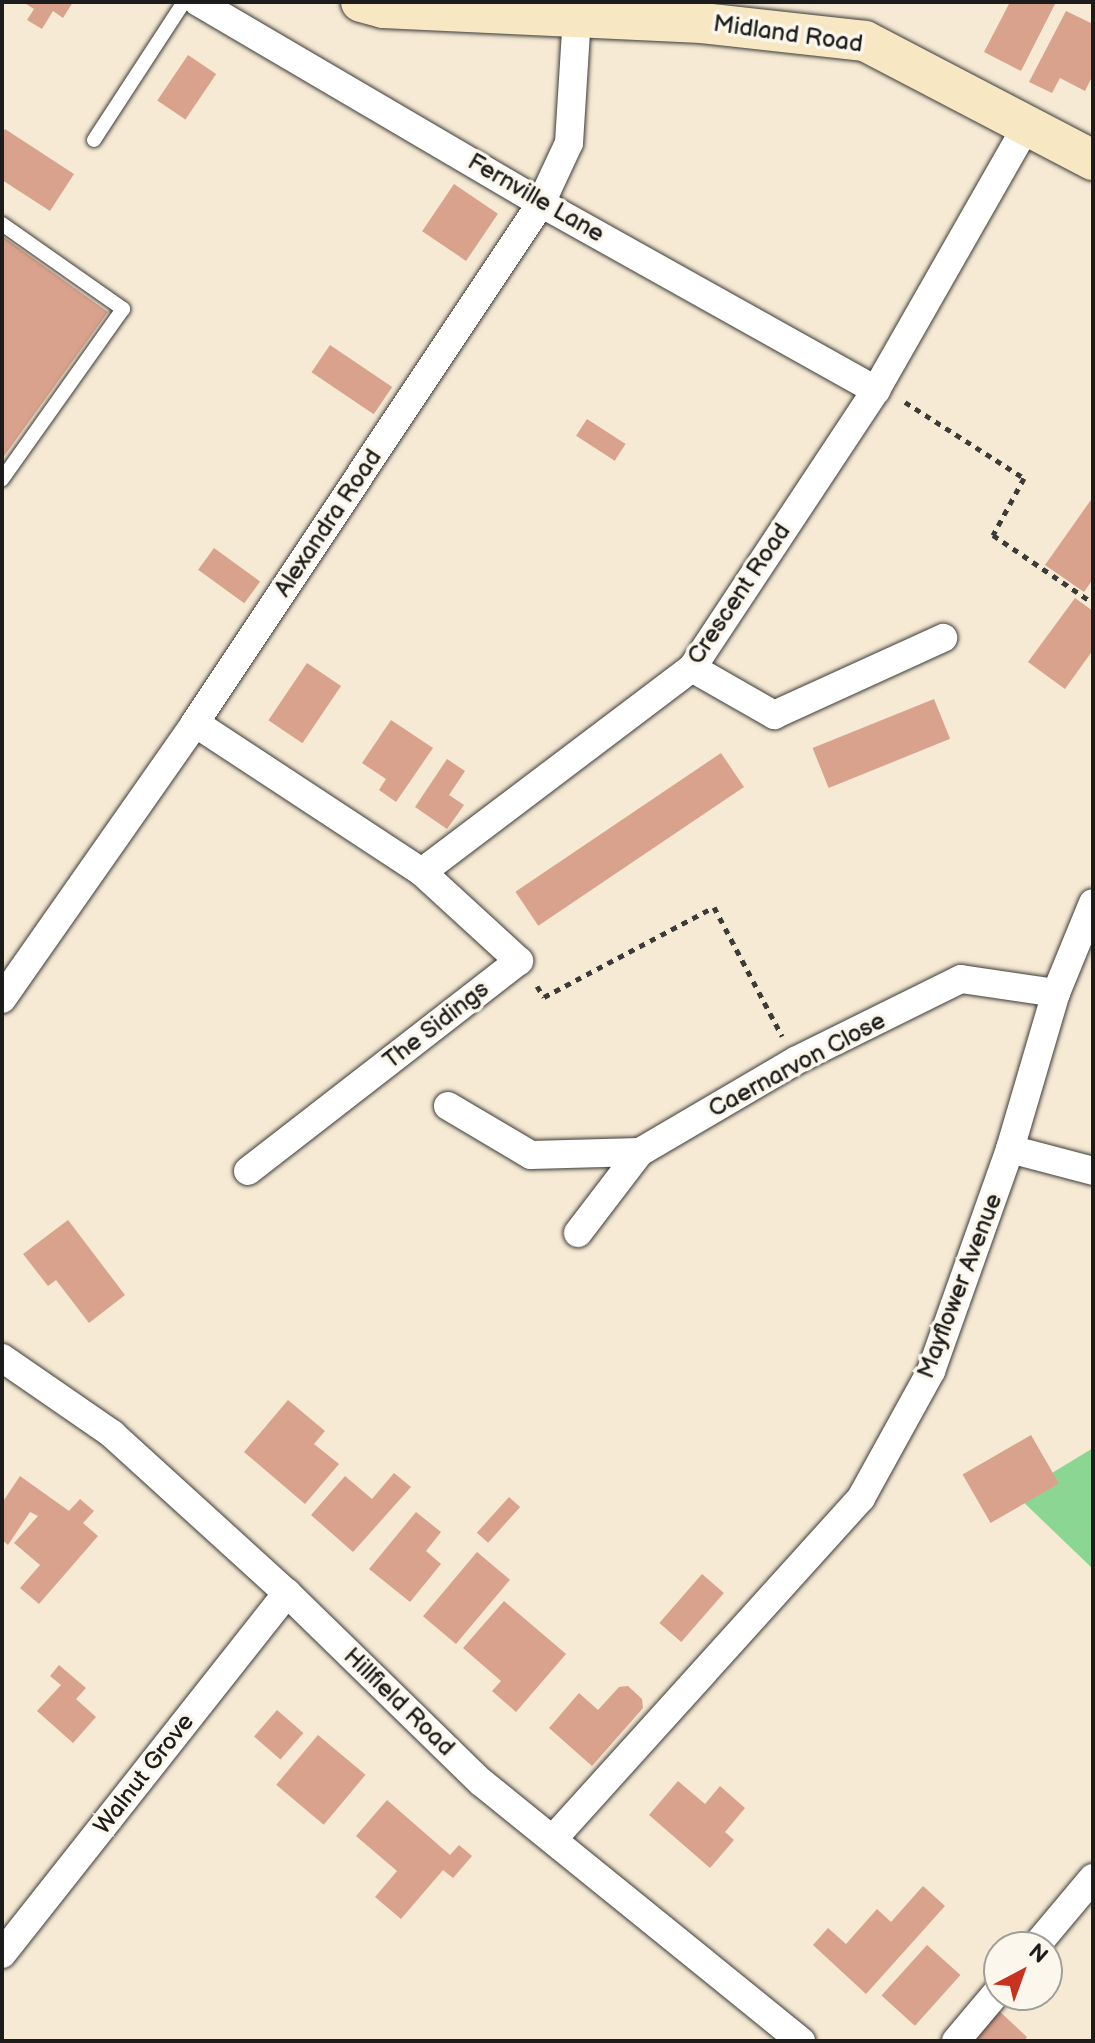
<!DOCTYPE html>
<html>
<head>
<meta charset="utf-8">
<style>
  body { margin:0 }
  #map { position:relative; width:1095px; height:2043px; overflow:hidden; background:#f6ead4; font-family:"Balsamiq Sans",sans-serif }
  div>[style] { position:absolute }
  .green>* { inset:0; background:#8cd693 }
  .building>* { inset:0; background:#d9a28c; transform-origin:0 0 }
  .path>* { height:5px; margin-top:-2.5px; transform-origin:0; background:repeating-linear-gradient(90deg,#3d3b38 0 6px,transparent 0 12px) }
  .roads { filter:drop-shadow(0 0 2px #3d3b38) drop-shadow(0 0 2px #3d3b38) }
  .lane>* { height:14px; margin:-7px; padding:0 7px; transform-origin:7px; border-radius:7px; background:#fff }
  .street>* { height:28px; margin:-14px; padding:0 14px; transform-origin:14px; border-radius:14px; background:#fff }
  .secondary>* { height:40px; margin:-20px; padding:0 20px; transform-origin:20px; border-radius:20px; background:#f8e7c3 }
  span { translate:-50% -50%; white-space:nowrap; text-align:center; line-height:1.15; -webkit-text-stroke:7px #fbf7ec; paint-order:stroke }
  .street-label { font-size:24px; color:#1c1c1c }
  .frame { position:absolute; inset:0; border:4px solid #1c1c1c; pointer-events:none }
  .north { position:absolute; left:983px; top:1931px; width:80px; height:80px; box-sizing:border-box; background:#fbf7ec; border:2px solid #a29f99; border-radius:50%; rotate:41deg; font-size:22px; font-weight:700; line-height:32px; text-align:center; color:#1c1c1c }
  .north::after { content:''; display:block; margin:auto; width:28px; height:36px; background:#c8321e; clip-path:polygon(50% 0,100% 100%,50% 72%,0 100%) }
</style>
</head>
<body>
<div id="map">
  <div class="green">
    <div style="clip-path:polygon(1093px 1448px,1093px 1569px,1016px 1495px)"></div>
  </div>
  <div class="building">
    <div style="clip-path:polygon(23px 2px,73px 2px,63px 18px,53px 11px,42px 29px,27px 20px,34px 9px)"></div>
    <div style="clip-path:polygon(1010px 2px,1056px 2px,1021px 71px,984px 52px)"></div>
    <div style="clip-path:polygon(1066px 11px,1093px 24px,1093px 75px,1085px 91px,1060px 78px,1052px 93px,1029px 82px)"></div>
    <div style="left:188px;top:55px;width:34px;height:55px;rotate:34deg"></div>
    <div style="clip-path:polygon(5px 129px,74px 174px,50px 211px,2px 180px,2px 134px)"></div>
    <div style="left:454px;top:184px;width:53px;height:57px;rotate:34deg"></div>
    <div style="clip-path:polygon(2px 236px,108px 312px,2px 459px)"></div>
    <div style="left:330px;top:345px;width:75px;height:33px;rotate:34deg"></div>
    <div style="left:587px;top:419px;width:46px;height:20px;rotate:33deg"></div>
    <div style="clip-path:polygon(1093px 497px,1093px 579px,1084px 592px,1045px 565px)"></div>
    <div style="left:214px;top:548px;width:57px;height:27px;rotate:36deg"></div>
    <div style="clip-path:polygon(1075px 598px,1093px 611px,1093px 650px,1065px 689px,1028px 662px)"></div>
    <div style="left:307px;top:663px;width:41px;height:69px;rotate:34deg"></div>
    <div style="left:934px;top:699px;width:43px;height:131px;rotate:68deg"></div>
    <div style="clip-path:polygon(391px 720px,433px 748px,396px 802px,379px 790px,386px 779px,362px 763px)"></div>
    <div style="left:721px;top:753px;width:41px;height:248px;rotate:56deg"></div>
    <div style="clip-path:polygon(447px 759px,465px 771px,449px 795px,464px 805px,447px 829px,415px 807px)"></div>
    <div style="clip-path:polygon(68px 1220px,125px 1295px,89px 1323px,56px 1280px,48px 1286px,23px 1254px)"></div>
    <div style="clip-path:polygon(288px 1400px,325px 1431px,314px 1444px,339px 1464px,305px 1504px,244px 1452px)"></div>
    <div style="left:1031px;top:1435px;width:56px;height:79px;rotate:60deg"></div>
    <div style="clip-path:polygon(394px 1473px,411px 1487px,353px 1552px,311px 1515px,345px 1476px,372px 1499px)"></div>
    <div style="clip-path:polygon(20px 1476px,69px 1511px,80px 1499px,94px 1511px,83px 1523px,98px 1536px,39px 1604px,20px 1588px,40px 1565px,14px 1543px,38px 1516px,30px 1512px,8px 1545px,2px 1540px,2px 1503px)"></div>
    <div style="left:509px;top:1497px;width:15px;height:48px;rotate:42deg"></div>
    <div style="clip-path:polygon(416px 1512px,441px 1532px,426px 1551px,441px 1564px,410px 1602px,369px 1569px)"></div>
    <div style="left:477px;top:1552px;width:43px;height:84px;rotate:40deg"></div>
    <div style="left:702px;top:1574px;width:29px;height:65px;rotate:41deg"></div>
    <div style="clip-path:polygon(504px 1601px,566px 1654px,516px 1712px,492px 1691px,501px 1681px,463px 1648px)"></div>
    <div style="clip-path:polygon(59px 1665px,86px 1688px,76px 1699px,96px 1717px,73px 1743px,37px 1711px,61px 1685px,50px 1676px)"></div>
    <div style="clip-path:polygon(628px 1686px,642px 1699px,643px 1708px,592px 1766px,549px 1728px,579px 1693px,598px 1710px,619px 1687px)"></div>
    <div style="left:277px;top:1710px;width:35px;height:35px;rotate:41deg"></div>
    <div style="left:318px;top:1735px;width:62px;height:65px;rotate:40deg"></div>
    <div style="clip-path:polygon(678px 1781px,705px 1804px,720px 1786px,745px 1808px,725px 1832px,734px 1840px,710px 1868px,649px 1815px)"></div>
    <div style="clip-path:polygon(387px 1800px,450px 1855px,459px 1845px,472px 1856px,453px 1878px,443px 1870px,401px 1919px,375px 1897px,397px 1871px,356px 1836px)"></div>
    <div style="clip-path:polygon(923px 1886px,945px 1906px,866px 1994px,813px 1945px,828px 1928px,846px 1944px,877px 1909px,891px 1922px)"></div>
    <div style="left:927px;top:1945px;width:45px;height:68px;rotate:42deg"></div>
    <div style="clip-path:polygon(997px 2009px,1027px 2037px,1024px 2041px,969px 2041px)"></div>
  </div>
  <div class="path">
    <div style="left:905px;top:402px;width:141px;rotate:32.6deg"></div>
    <div style="left:1024px;top:478px;width:65px;rotate:118.5deg"></div>
    <div style="left:993px;top:535px;width:121px;rotate:34.2deg"></div>
    <div style="left:537px;top:986px;width:13px;rotate:58deg"></div>
    <div style="left:544px;top:997px;width:192px;rotate:-27.9deg"></div>
    <div style="left:714px;top:907px;width:146px;rotate:62.2deg"></div>
  </div>
  <div class="roads">
    <div class="lane">
      <div style="left:94px;top:140px;width:165px;rotate:-56.9deg"></div>
      <div style="left:2px;top:224px;width:148px;rotate:35.1deg"></div>
      <div style="left:123px;top:309px;width:209px;rotate:125.4deg"></div>
    </div>
    <div class="street">
      <div style="left:198px;top:2px;width:398px;rotate:30.4deg"></div>
      <div style="left:541px;top:203px;width:384px;rotate:29.2deg"></div>
      <div style="left:692px;top:668px;width:95px;rotate:29.8deg"></div>
      <div style="left:774px;top:715px;width:186px;rotate:-24.5deg"></div>
      <div style="left:195px;top:723px;width:272px;rotate:33.3deg"></div>
      <div style="left:422px;top:872px;width:338px;rotate:-37.1deg"></div>
      <div style="left:692px;top:668px;width:333px;rotate:-56.5deg"></div>
      <div style="left:876px;top:390px;width:307px;rotate:-60.3deg"></div>
      <div style="left:2px;top:999px;width:337px;rotate:-55deg"></div>
      <div style="left:195px;top:723px;width:625px;rotate:-56.36deg"></div>
      <div style="left:541px;top:203px;width:66px;rotate:-65deg"></div>
      <div style="left:569px;top:143px;width:127px;rotate:-86.4deg"></div>
      <div style="left:448px;top:1106px;width:96px;rotate:30.6deg"></div>
      <div style="left:531px;top:1155px;width:109px;rotate:-1.6deg"></div>
      <div style="left:1010px;top:1149px;width:86px;rotate:14.8deg"></div>
      <div style="left:248px;top:1171px;width:343px;rotate:-37.8deg"></div>
      <div style="left:519px;top:961px;width:132px;rotate:-137.5deg"></div>
      <div style="left:578px;top:1233px;width:102px;rotate:-52.6deg"></div>
      <div style="left:640px;top:1152px;width:180px;rotate:-30.4deg"></div>
      <div style="left:795px;top:1061px;width:185px;rotate:-26.3deg"></div>
      <div style="left:961px;top:979px;width:96px;rotate:8.4deg"></div>
      <div style="left:2px;top:1358px;width:134px;rotate:34.6deg"></div>
      <div style="left:112px;top:1434px;width:236px;rotate:42.3deg"></div>
      <div style="left:287px;top:1593px;width:271px;rotate:44.3deg"></div>
      <div style="left:481px;top:1782px;width:412px;rotate:39deg"></div>
      <div style="left:553px;top:1839px;width:460px;rotate:-47.9deg"></div>
      <div style="left:861px;top:1498px;width:145px;rotate:-61.1deg"></div>
      <div style="left:931px;top:1371px;width:236px;rotate:-70.4deg"></div>
      <div style="left:1010px;top:1149px;width:163px;rotate:-73.6deg"></div>
      <div style="left:1056px;top:993px;width:97px;rotate:-67.7deg"></div>
      <div style="left:1035px;top:1947px;width:90px;rotate:-50deg"></div>
      <div style="left:2px;top:1954px;width:460px;rotate:-51.7deg"></div>
      <div style="left:956px;top:2041px;width:67px;rotate:-49.9deg"></div>
    </div>
    <div class="secondary">
      <div style="left:361px;top:2px;width:23px;rotate:15deg"></div>
      <div style="left:383px;top:8px;width:319px;rotate:2.7deg"></div>
      <div style="left:702px;top:23px;width:164px;rotate:6.3deg"></div>
      <div style="left:865px;top:41px;width:257px;rotate:27.6deg"></div>
    </div>
  </div>
  <div class="street-label">
    <span style="left:788px;top:34px;rotate:8deg">Midland Road</span>
    <span style="left:536px;top:198px;rotate:30deg">Fernville Lane</span>
    <span style="left:328px;top:523px;rotate:-56deg">Alexandra Road</span>
    <span style="left:739px;top:594px;rotate:-56deg">Crescent Road</span>
    <span style="left:436px;top:1025px;rotate:-38deg">The Sidings</span>
    <span style="left:797px;top:1065px;rotate:-28deg">Caernarvon Close</span>
    <span style="left:960px;top:1286px;rotate:-69deg">Mayflower Avenue</span>
    <span style="left:399px;top:1702px;rotate:44deg">Hillfield Road</span>
    <span style="left:144px;top:1774px;rotate:-52deg">Walnut Grove</span>
  </div>
  <div class="frame"></div>
  <div class="north">N</div>
</div>
</body>
</html>
